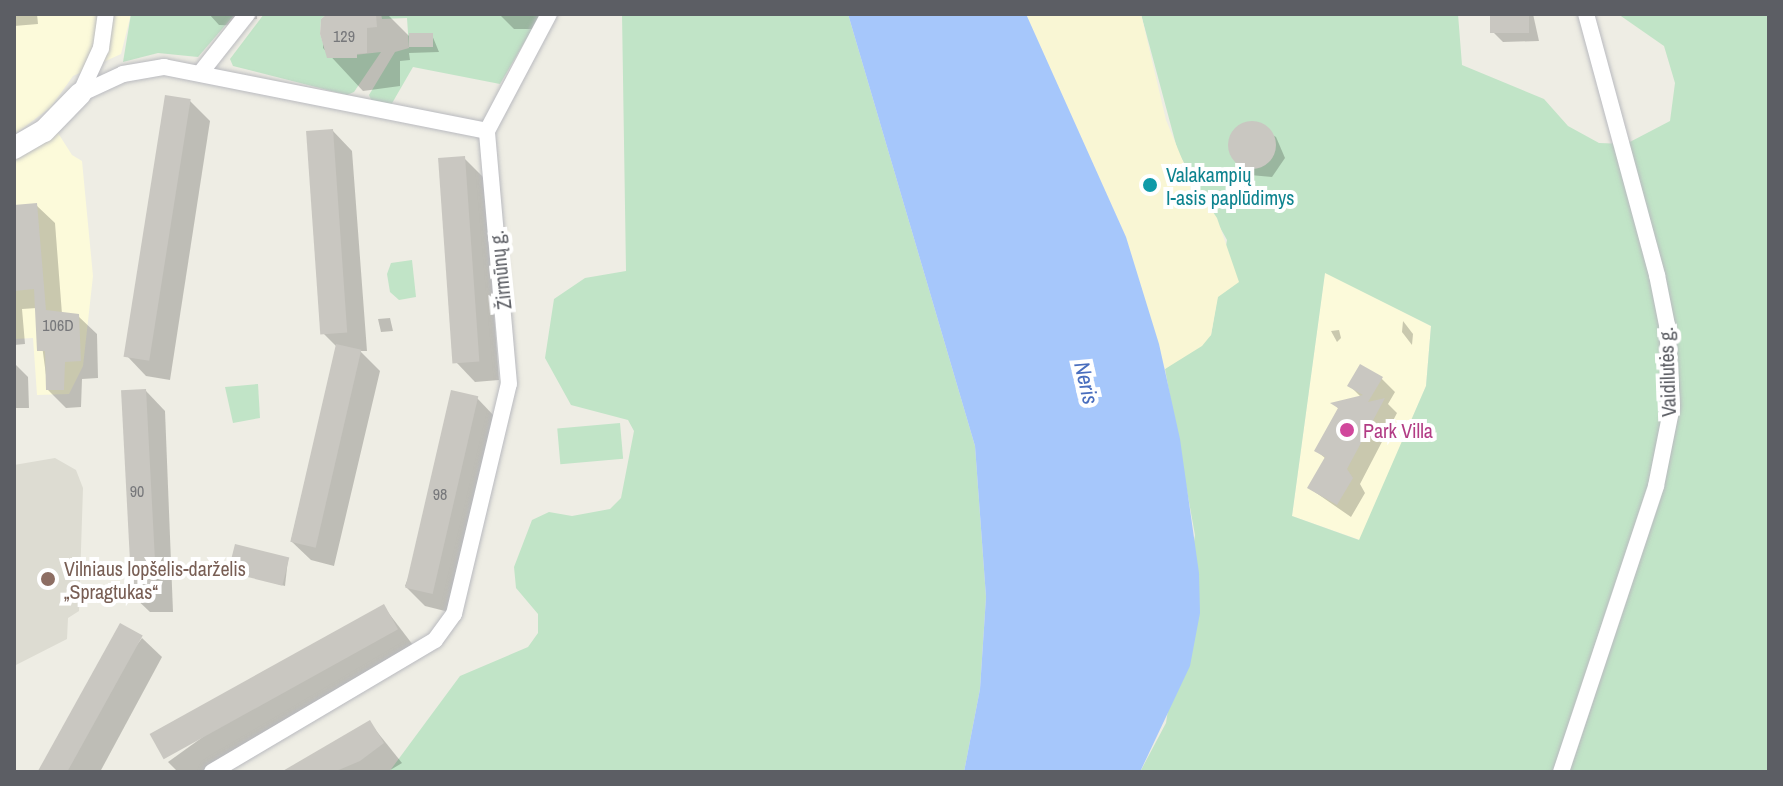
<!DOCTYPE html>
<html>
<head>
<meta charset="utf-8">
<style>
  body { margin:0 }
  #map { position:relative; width:1783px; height:786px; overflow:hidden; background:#eeede4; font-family:"Archivo Narrow",sans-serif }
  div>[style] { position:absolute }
  .commercial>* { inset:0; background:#fcfada }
  .education>* { inset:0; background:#dddcd2 }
  .green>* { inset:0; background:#c1e4c7; transform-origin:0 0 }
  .sand>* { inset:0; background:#f9f6d4 }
  .water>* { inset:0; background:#a6c7fb }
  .shadow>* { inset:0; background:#0003 }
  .building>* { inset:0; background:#c9c7c1; transform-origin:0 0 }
  .round { border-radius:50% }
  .roads { filter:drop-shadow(0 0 2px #b9babf) drop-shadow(0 0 2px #b9babf) }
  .street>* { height:16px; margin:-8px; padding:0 8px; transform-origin:8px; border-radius:8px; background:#fff }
  .secondary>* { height:22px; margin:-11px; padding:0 11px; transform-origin:11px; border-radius:11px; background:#fff }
  .dots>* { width:22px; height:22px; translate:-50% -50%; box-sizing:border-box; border:4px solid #fff; border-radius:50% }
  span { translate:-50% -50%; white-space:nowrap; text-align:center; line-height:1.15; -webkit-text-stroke:8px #fff; paint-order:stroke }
  .number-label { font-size:16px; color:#77787b }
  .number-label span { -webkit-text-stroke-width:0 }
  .culture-label { font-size:20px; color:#0d838f }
  .left { translate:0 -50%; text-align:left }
  .street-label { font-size:20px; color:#5c5e64 }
  .hotel-label { font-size:20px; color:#b23c85 }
  .education-label { font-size:20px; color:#785e54 }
  .water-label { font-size:22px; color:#496ebe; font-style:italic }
  .frame { position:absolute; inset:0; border:16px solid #5c5e64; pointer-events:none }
</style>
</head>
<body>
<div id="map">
  <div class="commercial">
    <div style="clip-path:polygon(14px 14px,131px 14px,121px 54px,73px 76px,51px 107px,14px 135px)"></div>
    <div style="clip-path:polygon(58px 133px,72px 155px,82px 161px,93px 276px,83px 366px,69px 394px,37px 395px,33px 338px,14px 339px,14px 160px)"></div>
    <div style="clip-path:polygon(1325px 272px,1431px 326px,1426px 386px,1360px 540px,1292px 516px)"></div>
  </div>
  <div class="education">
    <div style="clip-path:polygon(55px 458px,76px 470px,83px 488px,79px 611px,68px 618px,67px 639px,14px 666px,14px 465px)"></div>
  </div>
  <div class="green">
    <div style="clip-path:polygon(131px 14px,235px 14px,198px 57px,158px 53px,123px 62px)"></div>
    <div style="clip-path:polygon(264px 14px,327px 14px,321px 19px,320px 34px,328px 58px,381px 52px,354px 92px,347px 95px,233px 66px,230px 59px)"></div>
    <div style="clip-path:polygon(381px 14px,541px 14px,500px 84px,413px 67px,391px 105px,372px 102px,369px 95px,395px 52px,409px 48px,407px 18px,382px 19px)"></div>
    <div style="clip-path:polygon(622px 14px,848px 14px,975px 446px,986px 597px,980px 689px,964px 772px,389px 772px,460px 676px,528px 647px,538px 633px,538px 614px,516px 588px,514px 567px,532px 520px,549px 512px,572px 516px,610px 509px,621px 498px,634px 431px,628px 420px,571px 405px,545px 358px,554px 299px,585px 278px,626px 271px)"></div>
    <div style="clip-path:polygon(evenodd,1141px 14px,1458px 14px,1462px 65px,1544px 99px,1568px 126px,1599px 143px,1626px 144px,1670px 121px,1675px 83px,1664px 46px,1618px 14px,1769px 14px,1769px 772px,1140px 772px,1166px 723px,1195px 535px,1165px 369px,1211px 335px,1227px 240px,1178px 152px,1141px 14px,1325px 273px,1431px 326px,1426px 386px,1359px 540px,1292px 516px,1325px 273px)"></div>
    <div style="clip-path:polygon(412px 260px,416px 297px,399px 300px,390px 292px,387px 274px,391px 263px)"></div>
    <div style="clip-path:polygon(258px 384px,260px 418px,233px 423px,225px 387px)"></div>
    <div style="left:620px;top:423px;width:36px;height:63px;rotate:85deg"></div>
  </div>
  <div class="sand">
    <div style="clip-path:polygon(1026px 14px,1141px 14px,1166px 120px,1189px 176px,1217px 218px,1239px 282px,1218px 297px,1211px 335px,1202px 346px,1165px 369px,1126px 237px)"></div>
  </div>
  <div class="water">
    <div style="clip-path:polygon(848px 14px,1026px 14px,1126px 237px,1159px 344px,1180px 439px,1199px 573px,1200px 613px,1190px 666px,1140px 772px,964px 772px,980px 689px,986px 597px,975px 446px)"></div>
  </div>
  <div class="shadow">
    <div style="clip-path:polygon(14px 14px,37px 14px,38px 24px,14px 26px)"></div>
    <div style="clip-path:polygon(209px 14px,257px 14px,257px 19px,246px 20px,246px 26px,219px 25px)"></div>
    <div style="clip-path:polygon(329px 14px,387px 14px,409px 36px,432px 35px,439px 52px,409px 53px,410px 60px,400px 61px,400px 86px,363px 91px,323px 48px,323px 20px)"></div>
    <div style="clip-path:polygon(499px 14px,551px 14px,542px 29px,514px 29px)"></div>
    <div style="clip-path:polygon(1492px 14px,1533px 14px,1539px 41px,1503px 42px,1493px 32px)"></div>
    <div style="clip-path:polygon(190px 101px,210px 121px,170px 380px,146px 376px,127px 356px)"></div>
    <div style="clip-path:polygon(1254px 123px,1276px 137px,1285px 158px,1272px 177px,1250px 175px,1231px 155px,1233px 132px)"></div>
    <div style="clip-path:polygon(333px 131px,352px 151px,367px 351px,360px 351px,380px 371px,334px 566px,311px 560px,291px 541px,337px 347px,323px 333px)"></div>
    <div style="clip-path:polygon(464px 158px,484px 178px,499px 380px,475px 382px,456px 362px)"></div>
    <div style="clip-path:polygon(36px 205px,55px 223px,62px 314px,78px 316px,97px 334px,98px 378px,82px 379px,81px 407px,66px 408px,48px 390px,37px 308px,22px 309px,25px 344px,14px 345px,14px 207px)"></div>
    <div style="clip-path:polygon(390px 318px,393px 331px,381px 332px,378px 319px)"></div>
    <div style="clip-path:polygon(1403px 321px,1413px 334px,1412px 345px,1402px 332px)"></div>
    <div style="clip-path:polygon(1339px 330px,1341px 338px,1337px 342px,1331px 331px)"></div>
    <div style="clip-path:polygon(14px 363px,28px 377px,29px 408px,14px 408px)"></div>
    <div style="clip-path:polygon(1381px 378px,1395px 392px,1388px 404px,1397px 413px,1360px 484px,1365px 493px,1351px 517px,1309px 488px,1326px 459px,1317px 451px,1340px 410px,1334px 404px,1361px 397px,1350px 386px)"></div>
    <div style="clip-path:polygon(146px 391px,165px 411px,173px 612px,150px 612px,130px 593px)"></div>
    <div style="clip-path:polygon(477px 398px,496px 418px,449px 612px,425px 606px,405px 586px)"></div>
    <div style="clip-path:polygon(288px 559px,285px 586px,231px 571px)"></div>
    <div style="clip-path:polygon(384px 607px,416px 649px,205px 772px,178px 772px,168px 762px)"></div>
    <div style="clip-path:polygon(142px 638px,162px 657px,100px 772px,42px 772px)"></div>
    <div style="clip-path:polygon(370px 723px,402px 763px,387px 772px,285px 772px)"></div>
  </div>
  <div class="building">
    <div style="clip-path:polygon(327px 14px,376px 14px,377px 27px,367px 28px,367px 53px,357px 54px,357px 58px,327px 58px,320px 34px,321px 19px)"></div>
    <div style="left:1490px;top:14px;width:39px;height:19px"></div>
    <div style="left:433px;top:33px;width:14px;height:24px;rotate:90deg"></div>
    <div style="left:165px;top:95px;width:26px;height:265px;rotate:9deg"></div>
    <div class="round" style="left:1228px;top:121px;width:48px;height:48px"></div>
    <div style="left:333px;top:129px;width:204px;height:27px;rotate:86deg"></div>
    <div style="left:465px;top:156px;width:206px;height:27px;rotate:86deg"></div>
    <div style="clip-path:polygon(37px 203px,46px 310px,79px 314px,81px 361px,65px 362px,64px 390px,46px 390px,45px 351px,37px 351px,34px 289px,14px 291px,14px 205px)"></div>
    <div style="left:336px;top:344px;width:26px;height:203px;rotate:13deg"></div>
    <div style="clip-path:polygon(1360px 364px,1383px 377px,1368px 402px,1385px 398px,1347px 469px,1353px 478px,1337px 505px,1307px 488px,1325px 457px,1314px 451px,1338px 408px,1330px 403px,1363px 395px,1347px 386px)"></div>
    <div style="left:146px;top:389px;width:204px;height:25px;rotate:87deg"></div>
    <div style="left:451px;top:390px;width:28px;height:203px;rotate:13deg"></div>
    <div style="left:235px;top:544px;width:56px;height:29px;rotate:14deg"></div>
    <div style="left:384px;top:604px;width:29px;height:268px;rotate:61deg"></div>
    <div style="left:120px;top:623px;width:26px;height:169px;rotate:29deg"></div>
    <div style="clip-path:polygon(370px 720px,384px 743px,360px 761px,334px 772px,281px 772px)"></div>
  </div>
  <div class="roads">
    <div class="street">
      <div style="left:202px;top:71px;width:73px;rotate:-51.7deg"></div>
      <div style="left:80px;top:94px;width:47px;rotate:-24.9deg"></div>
      <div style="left:123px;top:74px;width:42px;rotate:-9.7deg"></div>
      <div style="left:164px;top:67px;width:329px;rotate:11.2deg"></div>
      <div style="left:80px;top:94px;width:51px;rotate:-65.5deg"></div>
      <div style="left:101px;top:48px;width:34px;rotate:-82deg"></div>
      <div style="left:487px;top:131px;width:132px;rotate:-62.1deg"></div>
      <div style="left:212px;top:772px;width:259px;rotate:-30.6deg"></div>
      <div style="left:435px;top:640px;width:32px;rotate:-54deg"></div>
      <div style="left:454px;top:614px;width:236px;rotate:-76.6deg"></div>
      <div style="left:509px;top:384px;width:254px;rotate:-95deg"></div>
      <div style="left:1561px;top:772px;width:301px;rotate:-71.6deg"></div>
      <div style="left:1656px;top:486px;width:82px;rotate:-78.7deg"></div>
      <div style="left:1672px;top:406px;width:81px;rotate:-93.5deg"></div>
      <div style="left:1667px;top:325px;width:51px;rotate:-101.3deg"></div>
      <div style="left:1657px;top:275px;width:270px;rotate:-105.2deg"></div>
    </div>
    <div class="secondary">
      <div style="left:14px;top:148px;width:34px;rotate:-30deg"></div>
      <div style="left:44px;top:131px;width:52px;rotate:-45.8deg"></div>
    </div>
  </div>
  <div class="dots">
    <div style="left:1150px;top:185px;background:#0f9aa8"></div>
    <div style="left:1347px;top:430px;background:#d1479c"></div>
    <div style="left:48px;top:579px;background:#8d6e63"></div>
  </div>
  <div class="number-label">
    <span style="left:344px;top:36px">129</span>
    <span style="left:58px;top:325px">106D</span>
    <span style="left:137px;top:491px">90</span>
    <span style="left:440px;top:494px">98</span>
  </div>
  <div class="culture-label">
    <span class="left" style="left:1166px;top:186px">Valakampių<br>I-asis paplūdimys</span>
  </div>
  <div class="street-label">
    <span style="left:500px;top:270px;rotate:-96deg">Žirmūnų g.</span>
    <span style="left:1667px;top:372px;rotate:-92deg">Vaidilutės g.</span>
  </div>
  <div class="hotel-label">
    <span class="left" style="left:1363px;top:430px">Park Villa</span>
  </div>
  <div class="education-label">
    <span class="left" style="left:64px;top:580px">Vilniaus lopšelis-darželis<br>„Spragtukas“</span>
  </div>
  <div class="water-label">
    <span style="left:1086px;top:383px;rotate:77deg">Neris</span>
  </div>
  <div class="frame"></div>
</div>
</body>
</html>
